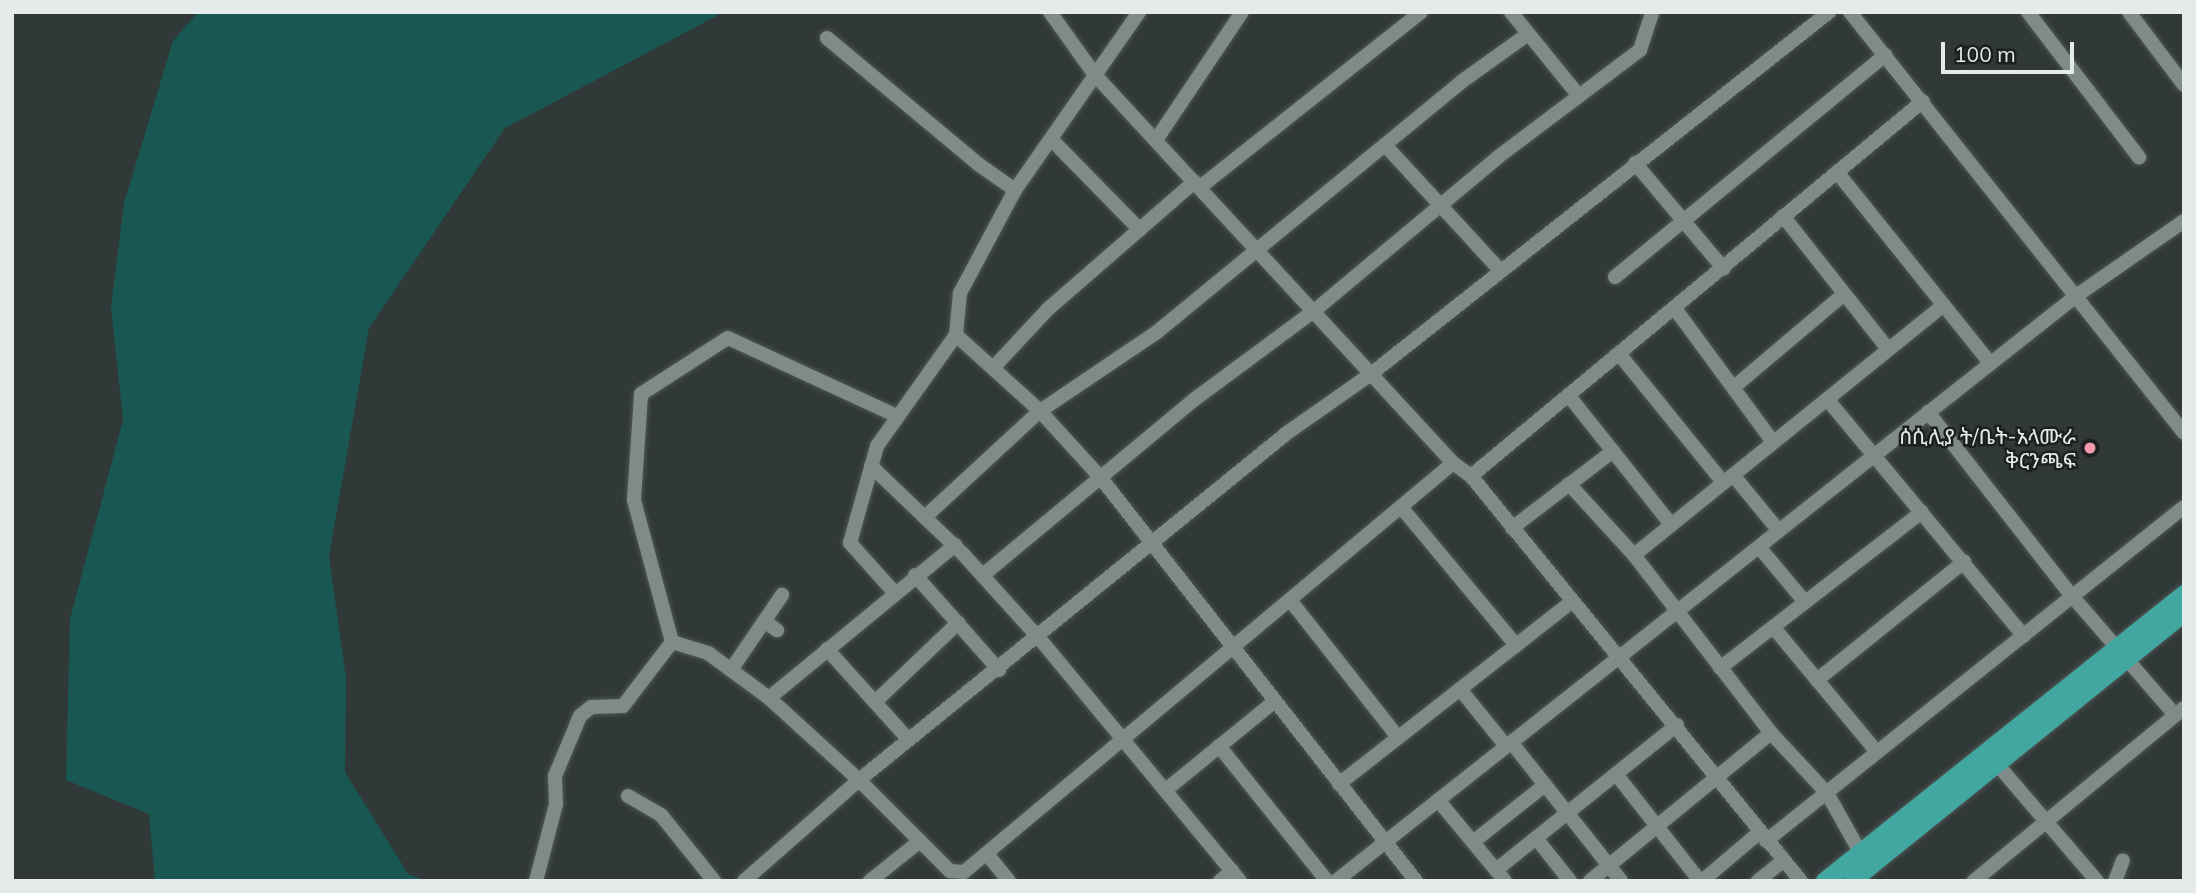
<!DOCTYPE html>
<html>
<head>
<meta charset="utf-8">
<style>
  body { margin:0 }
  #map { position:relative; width:2196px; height:893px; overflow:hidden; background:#313938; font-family:Mulish,"Noto Sans Ethiopic",sans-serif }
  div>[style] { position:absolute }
  .green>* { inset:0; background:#185752 }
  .roads { filter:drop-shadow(0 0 2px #4e5655) drop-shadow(0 0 2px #4e5655) }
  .minor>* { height:14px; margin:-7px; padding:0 7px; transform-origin:7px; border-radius:7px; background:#808a89 }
  .major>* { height:18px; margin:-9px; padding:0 9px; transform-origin:9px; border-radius:9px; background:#41a7a0 }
  .dots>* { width:19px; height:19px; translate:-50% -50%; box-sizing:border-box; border:4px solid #1c201f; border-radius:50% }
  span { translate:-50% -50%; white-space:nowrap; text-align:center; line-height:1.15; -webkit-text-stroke:5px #1c201f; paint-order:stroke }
  .poi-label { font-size:21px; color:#e5ebea }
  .right { translate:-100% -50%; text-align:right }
  .frame { position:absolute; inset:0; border:14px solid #e5ebea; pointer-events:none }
  .scale { position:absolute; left:1941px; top:42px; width:133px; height:32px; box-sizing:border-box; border:4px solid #e5ebea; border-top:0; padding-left:9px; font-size:21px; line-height:24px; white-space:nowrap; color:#e5ebea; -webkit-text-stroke:5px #1c201f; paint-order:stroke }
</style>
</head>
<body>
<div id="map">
  <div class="green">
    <div style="clip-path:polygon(198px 12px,724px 12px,505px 128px,369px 328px,329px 556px,346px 678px,345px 772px,408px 874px,426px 881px,155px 881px,149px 814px,66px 780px,70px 619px,123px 420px,111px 307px,124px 203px,173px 41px)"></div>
  </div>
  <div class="roads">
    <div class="minor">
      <div style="left:1050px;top:12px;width:77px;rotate:54.5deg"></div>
      <div style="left:1095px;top:75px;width:528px;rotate:47.3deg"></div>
      <div style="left:1453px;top:463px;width:22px;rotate:36deg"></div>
      <div style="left:1471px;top:476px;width:522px;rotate:50.83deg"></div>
      <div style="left:1511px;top:12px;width:108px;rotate:51deg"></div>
      <div style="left:1850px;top:12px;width:537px;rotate:51.57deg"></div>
      <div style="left:2028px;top:12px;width:183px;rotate:52.6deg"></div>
      <div style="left:2129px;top:12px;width:91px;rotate:53deg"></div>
      <div style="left:827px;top:38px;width:197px;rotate:39.8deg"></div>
      <div style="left:978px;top:164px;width:45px;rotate:35.1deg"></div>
      <div style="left:1051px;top:139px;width:127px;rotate:45.6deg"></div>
      <div style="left:1156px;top:140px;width:154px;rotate:-56.1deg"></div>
      <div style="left:1385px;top:145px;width:168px;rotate:47.4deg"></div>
      <div style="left:1635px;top:163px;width:138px;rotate:50deg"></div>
      <div style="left:1837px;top:172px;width:245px;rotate:51.3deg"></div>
      <div style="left:1199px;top:188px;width:283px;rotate:-38.4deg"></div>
      <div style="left:1783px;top:216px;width:169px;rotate:51.7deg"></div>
      <div style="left:1615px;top:277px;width:350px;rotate:-39.4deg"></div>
      <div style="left:1676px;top:310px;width:164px;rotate:53.7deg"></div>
      <div style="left:956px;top:335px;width:113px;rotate:42.1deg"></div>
      <div style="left:1040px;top:411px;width:91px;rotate:47.7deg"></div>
      <div style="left:1101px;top:478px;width:512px;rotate:51.99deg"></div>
      <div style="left:1620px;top:355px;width:162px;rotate:51deg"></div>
      <div style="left:993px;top:368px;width:81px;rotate:-47deg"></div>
      <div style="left:1048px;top:309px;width:194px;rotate:-41deg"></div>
      <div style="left:1734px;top:387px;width:144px;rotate:-40.2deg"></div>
      <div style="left:1569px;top:396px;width:162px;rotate:51.5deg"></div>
      <div style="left:1827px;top:399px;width:308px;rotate:50.3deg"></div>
      <div style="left:1928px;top:412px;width:234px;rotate:52deg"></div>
      <div style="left:2072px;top:596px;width:157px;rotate:49.1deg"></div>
      <div style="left:871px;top:466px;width:127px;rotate:43.7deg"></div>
      <div style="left:963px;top:554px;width:113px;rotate:47.9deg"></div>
      <div style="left:1039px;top:638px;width:315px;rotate:50.4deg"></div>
      <div style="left:1733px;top:475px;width:72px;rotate:50.6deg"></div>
      <div style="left:1471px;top:476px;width:587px;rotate:-39.68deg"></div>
      <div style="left:1569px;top:484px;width:96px;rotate:47.5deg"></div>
      <div style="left:1634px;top:555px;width:225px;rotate:52.4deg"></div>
      <div style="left:1771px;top:733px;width:82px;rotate:47deg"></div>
      <div style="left:1827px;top:793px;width:68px;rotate:60.8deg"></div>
      <div style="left:1401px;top:507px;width:180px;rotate:50.2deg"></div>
      <div style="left:925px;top:517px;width:156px;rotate:-42.7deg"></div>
      <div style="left:1040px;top:411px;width:141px;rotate:-34deg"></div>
      <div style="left:1157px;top:332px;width:394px;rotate:-39.4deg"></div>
      <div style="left:1461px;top:82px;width:82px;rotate:-35.6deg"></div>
      <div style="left:1512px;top:528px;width:127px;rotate:-37.3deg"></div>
      <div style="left:1759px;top:547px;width:72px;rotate:50.1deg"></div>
      <div style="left:1634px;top:555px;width:398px;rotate:-38.9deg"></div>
      <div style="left:915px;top:575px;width:127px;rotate:48.5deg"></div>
      <div style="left:983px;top:575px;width:276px;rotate:-39.7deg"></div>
      <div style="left:1195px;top:399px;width:148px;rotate:-36.5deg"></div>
      <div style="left:1314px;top:311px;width:240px;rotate:-39.9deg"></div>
      <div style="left:1498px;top:157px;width:178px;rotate:-37deg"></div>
      <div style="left:1640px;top:50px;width:40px;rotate:-72deg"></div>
      <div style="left:894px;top:592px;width:66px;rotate:-131.9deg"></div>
      <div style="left:850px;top:543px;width:101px;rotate:-74.4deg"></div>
      <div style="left:877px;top:446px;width:136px;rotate:-54.6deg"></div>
      <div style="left:956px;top:335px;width:42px;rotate:-84.6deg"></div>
      <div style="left:960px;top:293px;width:117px;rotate:-61.9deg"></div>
      <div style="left:1015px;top:190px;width:217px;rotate:-55.1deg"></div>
      <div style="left:1290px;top:600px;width:174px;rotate:51.8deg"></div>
      <div style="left:764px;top:621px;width:16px;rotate:35deg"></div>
      <div style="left:1774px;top:628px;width:161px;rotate:50.3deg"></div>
      <div style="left:672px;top:642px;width:38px;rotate:17deg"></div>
      <div style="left:708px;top:653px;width:76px;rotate:36.4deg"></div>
      <div style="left:769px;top:698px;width:122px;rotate:42.3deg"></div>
      <div style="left:859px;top:780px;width:129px;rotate:45deg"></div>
      <div style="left:950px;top:871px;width:14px;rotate:4deg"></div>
      <div style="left:964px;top:872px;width:637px;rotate:-39.91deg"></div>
      <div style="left:827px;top:649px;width:122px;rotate:48deg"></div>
      <div style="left:1720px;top:668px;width:255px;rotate:-37.7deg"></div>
      <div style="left:731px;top:670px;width:91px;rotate:-55.8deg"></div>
      <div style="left:1817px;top:680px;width:189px;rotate:-38.8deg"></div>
      <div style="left:1460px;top:689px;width:73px;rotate:51.1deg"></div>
      <div style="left:769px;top:698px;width:241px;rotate:-39.4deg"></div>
      <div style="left:875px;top:702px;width:115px;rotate:-43.6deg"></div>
      <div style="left:1511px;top:742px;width:177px;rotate:51.6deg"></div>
      <div style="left:1219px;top:746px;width:173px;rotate:51.3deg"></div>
      <div style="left:1997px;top:764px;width:154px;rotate:49.5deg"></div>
      <div style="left:1616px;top:774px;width:136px;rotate:51.9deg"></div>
      <div style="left:1339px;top:784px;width:295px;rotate:-38.1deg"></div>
      <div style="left:1167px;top:789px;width:139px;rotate:-39.2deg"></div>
      <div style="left:628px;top:796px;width:38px;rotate:30deg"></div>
      <div style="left:661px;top:815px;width:85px;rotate:51.2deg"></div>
      <div style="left:1438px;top:800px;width:105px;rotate:50.4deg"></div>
      <div style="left:1536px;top:838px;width:55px;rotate:51.7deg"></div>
      <div style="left:1766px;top:841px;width:535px;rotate:-38.63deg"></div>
      <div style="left:1473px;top:842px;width:92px;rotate:-38.4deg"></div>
      <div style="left:987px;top:854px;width:35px;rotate:51deg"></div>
      <div style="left:1496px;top:870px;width:232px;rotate:-38.7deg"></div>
      <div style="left:536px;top:881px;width:80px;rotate:-75.4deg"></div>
      <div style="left:556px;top:804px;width:28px;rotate:-92deg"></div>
      <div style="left:555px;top:776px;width:65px;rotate:-67.4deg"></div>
      <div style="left:580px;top:716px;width:14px;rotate:-39deg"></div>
      <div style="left:591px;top:707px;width:32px;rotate:-2deg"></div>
      <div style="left:623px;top:706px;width:81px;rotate:-52.6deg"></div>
      <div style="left:672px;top:642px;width:147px;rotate:-105deg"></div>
      <div style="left:634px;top:500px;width:106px;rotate:-86.2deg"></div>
      <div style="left:641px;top:394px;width:103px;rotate:-32.8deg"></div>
      <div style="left:728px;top:338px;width:186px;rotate:24.8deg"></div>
      <div style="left:744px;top:881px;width:153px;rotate:-41.3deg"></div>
      <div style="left:859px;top:780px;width:551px;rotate:-39.03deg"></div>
      <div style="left:1287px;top:433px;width:103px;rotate:-35.1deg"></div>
      <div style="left:1371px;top:374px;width:584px;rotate:-38.32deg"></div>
      <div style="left:870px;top:881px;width:64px;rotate:-38.7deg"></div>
      <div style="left:1220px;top:881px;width:16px;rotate:-40deg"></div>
      <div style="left:1336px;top:881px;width:943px;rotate:-38.33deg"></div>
      <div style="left:2076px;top:296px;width:131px;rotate:-34.8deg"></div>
      <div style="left:1590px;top:881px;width:234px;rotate:-39.3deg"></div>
      <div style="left:1702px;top:881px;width:76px;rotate:-40.2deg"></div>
      <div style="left:1758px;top:881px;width:32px;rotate:-39deg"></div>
      <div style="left:1974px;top:881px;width:272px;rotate:-39.5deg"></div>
      <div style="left:2115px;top:881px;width:22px;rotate:-69deg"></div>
    </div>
    <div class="major">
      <div style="left:1825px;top:881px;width:460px;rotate:-38.6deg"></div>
      <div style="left:1852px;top:881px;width:427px;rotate:-38.9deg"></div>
    </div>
  </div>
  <div class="dots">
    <div style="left:2090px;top:448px;background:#f39aab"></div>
  </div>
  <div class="poi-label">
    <span class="right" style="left:2076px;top:448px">ሰሲሊያ ት/ቤት-አላሙራ<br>ቅርንጫፍ</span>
  </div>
  <div class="frame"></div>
  <div class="scale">100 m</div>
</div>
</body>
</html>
